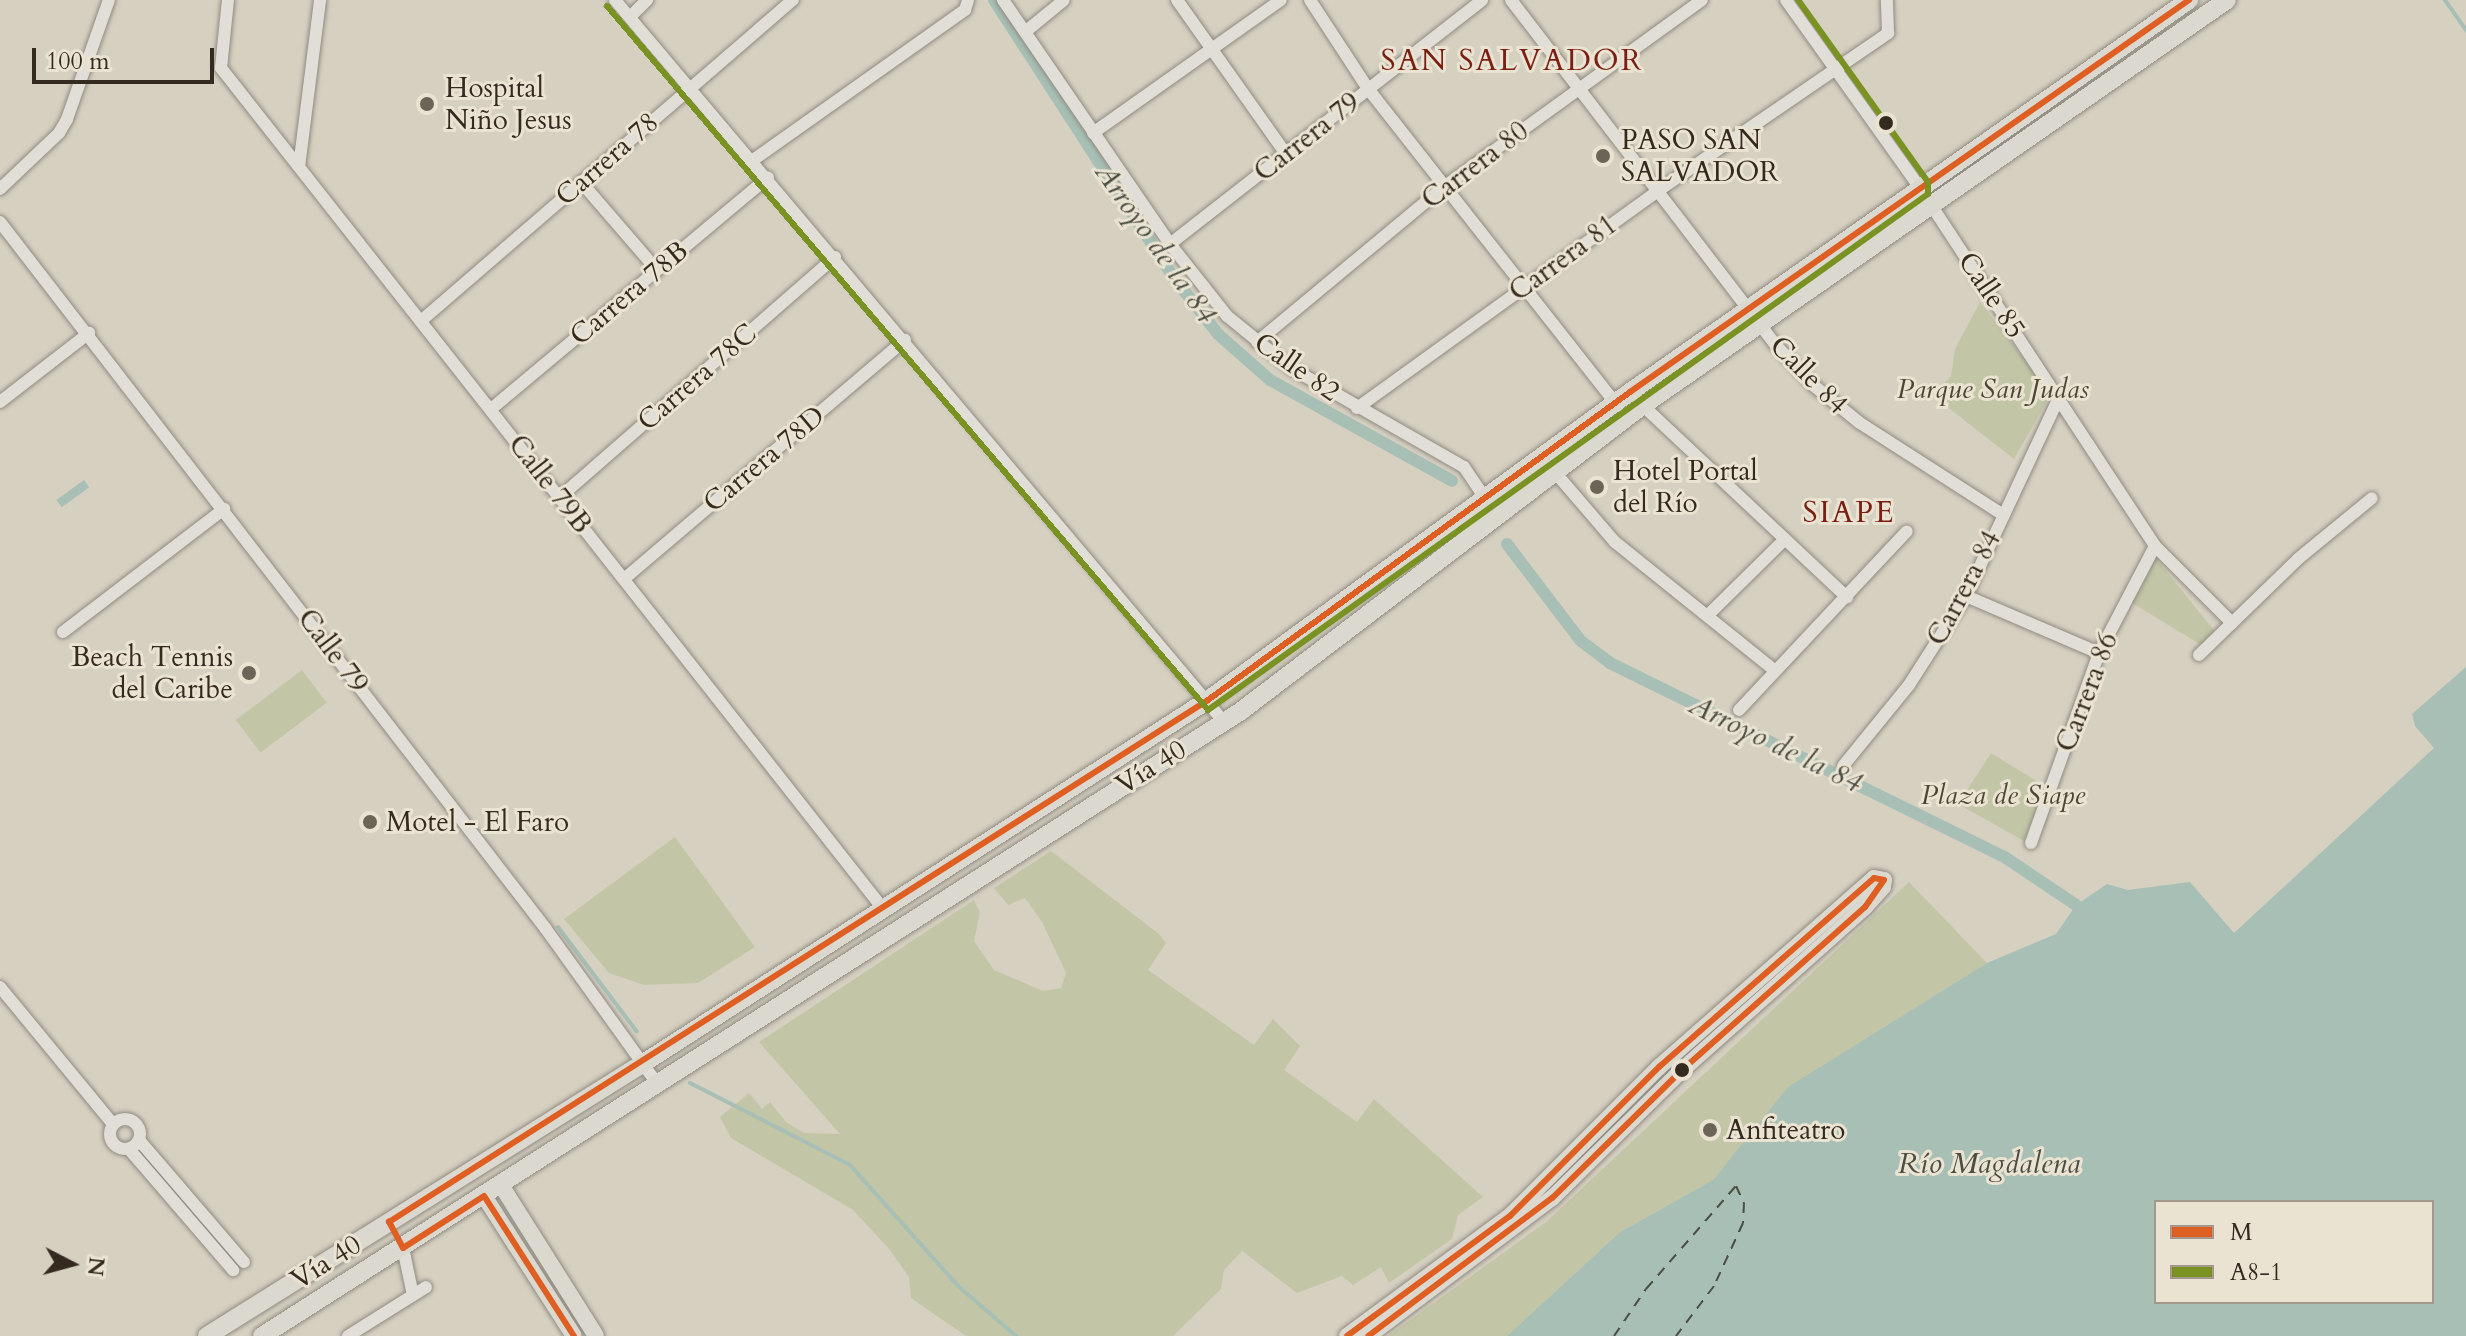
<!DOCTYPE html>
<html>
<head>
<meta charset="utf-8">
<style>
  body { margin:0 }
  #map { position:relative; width:2466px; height:1336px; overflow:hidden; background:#d6d0c1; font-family:Cardo,serif }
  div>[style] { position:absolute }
  .green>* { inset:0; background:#c2c6a6; transform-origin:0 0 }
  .water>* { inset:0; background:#a7bfb4; transform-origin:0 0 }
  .stream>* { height:4px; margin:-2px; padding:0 2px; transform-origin:2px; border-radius:2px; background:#a7bfb4 }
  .canal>* { height:12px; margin:-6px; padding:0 6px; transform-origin:6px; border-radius:6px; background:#a7bfb4 }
  .ferry>* { height:2px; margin-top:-1px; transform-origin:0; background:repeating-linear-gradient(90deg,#4c4e44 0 10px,transparent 0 18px) }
  .roads { filter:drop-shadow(0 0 2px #908b82) drop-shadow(0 0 2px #908b82) }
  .minor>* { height:12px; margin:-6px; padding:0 6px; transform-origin:6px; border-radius:6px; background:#e0ded6 }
  .minor>.ring { margin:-6px; padding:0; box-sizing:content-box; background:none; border:12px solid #e0ded6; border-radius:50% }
  .major>* { height:16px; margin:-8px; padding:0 8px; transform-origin:8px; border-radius:8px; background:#dbd8cf }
  .highway>* { height:18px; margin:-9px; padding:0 9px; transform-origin:9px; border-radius:9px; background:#dbd8cf }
  .bus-1>* { height:6px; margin:-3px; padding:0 3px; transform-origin:3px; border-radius:3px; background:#df5f22 }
  .bus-2>* { height:6px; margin:-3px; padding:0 3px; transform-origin:3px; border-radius:3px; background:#7a9221 }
  .dots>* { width:22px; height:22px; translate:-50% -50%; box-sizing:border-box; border:4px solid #eae3d2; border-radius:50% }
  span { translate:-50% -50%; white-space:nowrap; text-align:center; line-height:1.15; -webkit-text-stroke:6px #eae3d2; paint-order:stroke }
  .poi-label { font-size:28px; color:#352a20 }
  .left { translate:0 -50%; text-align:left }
  .right { translate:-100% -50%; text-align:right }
  .street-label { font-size:28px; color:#352a20 }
  .park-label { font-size:28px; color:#4e4736; font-style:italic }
  .neighbourhood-label { font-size:30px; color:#7a1f14; letter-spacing:2px }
  .water-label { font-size:30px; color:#4c4e44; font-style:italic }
  .legend { position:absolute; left:2154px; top:1200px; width:280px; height:104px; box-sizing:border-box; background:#eae3d2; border:2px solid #a2998b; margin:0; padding:10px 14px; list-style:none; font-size:24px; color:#352a20 }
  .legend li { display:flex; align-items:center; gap:16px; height:40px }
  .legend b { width:40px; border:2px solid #a2998b }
  .north { position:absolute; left:32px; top:1224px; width:80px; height:80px; -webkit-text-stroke:6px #eae3d2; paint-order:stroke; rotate:96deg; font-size:22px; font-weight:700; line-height:32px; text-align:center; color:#352a20 }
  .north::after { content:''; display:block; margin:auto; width:28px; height:36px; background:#352a20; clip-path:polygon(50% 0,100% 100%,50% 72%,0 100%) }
  .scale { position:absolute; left:32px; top:48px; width:182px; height:36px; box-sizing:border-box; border:4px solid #352a20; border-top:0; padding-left:10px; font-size:24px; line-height:28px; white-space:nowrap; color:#352a20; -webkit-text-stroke:6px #eae3d2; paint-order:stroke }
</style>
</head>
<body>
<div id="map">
  <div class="green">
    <div style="clip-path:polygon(1980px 302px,2051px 394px,2014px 459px,1932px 395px,1951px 376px,1955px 349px)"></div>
    <div style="clip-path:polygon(2154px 556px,2216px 633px,2201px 645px,2129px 601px)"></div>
    <div style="left:302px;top:670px;width:41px;height:83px;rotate:53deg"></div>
    <div style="clip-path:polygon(1991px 753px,2046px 787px,2024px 841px,1958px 804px)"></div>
    <div style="clip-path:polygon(675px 837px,755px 947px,698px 983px,644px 985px,609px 973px,564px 919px)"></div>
    <div style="clip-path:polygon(1051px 851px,1159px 934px,1166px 943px,1148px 970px,1254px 1045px,1273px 1019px,1300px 1046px,1284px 1070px,1357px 1122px,1374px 1099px,1483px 1197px,1458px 1215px,1452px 1239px,1389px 1283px,1381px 1267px,1353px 1285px,1342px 1276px,1297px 1293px,1242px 1251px,1224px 1270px,1221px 1289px,1173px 1336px,966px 1336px,911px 1298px,909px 1277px,890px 1250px,853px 1210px,731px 1138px,720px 1117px,749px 1093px,762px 1109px,770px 1102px,786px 1122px,804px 1133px,840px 1134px,759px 1042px,974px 900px,980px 912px,974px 941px,994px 970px,1043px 991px,1061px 988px,1066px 973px,1042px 922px,1025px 898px,1008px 905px,994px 888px)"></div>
    <div style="clip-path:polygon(1909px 882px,1987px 963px,1789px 1087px,1713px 1180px,1620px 1232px,1507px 1336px,1388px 1336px,1546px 1222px)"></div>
  </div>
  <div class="water">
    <div style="left:84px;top:480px;width:9px;height:34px;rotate:54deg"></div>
    <div style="clip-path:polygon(evenodd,2466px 667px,2466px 1336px,1507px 1336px,1620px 1232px,1713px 1180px,1788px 1087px,1987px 963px,2056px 934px,2076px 905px,2107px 884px,2128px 890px,2190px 882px,2234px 933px,2434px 748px,2415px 726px,2412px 714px,2466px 667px,2156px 1202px,2432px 1202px,2432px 1302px,2156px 1302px,2156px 1202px)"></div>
  </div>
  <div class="stream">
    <div style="left:2445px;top:0;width:37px;rotate:55deg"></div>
    <div style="left:558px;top:927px;width:131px;rotate:53deg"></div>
    <div style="left:690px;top:1083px;width:180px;rotate:27.1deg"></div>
    <div style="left:850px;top:1165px;width:162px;rotate:48.2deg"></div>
    <div style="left:958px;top:1286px;width:77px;rotate:40.8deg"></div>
  </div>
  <div class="canal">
    <div style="left:994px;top:0;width:326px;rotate:57.1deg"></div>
    <div style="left:1171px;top:274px;width:76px;rotate:51.9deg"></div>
    <div style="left:1218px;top:334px;width:69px;rotate:41.5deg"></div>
    <div style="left:1270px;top:380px;width:208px;rotate:29deg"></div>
    <div style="left:1507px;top:544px;width:122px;rotate:52.7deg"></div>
    <div style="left:1581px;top:641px;width:36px;rotate:37deg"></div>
    <div style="left:1610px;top:663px;width:441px;rotate:26.2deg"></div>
    <div style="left:2006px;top:858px;width:84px;rotate:33.9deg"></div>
  </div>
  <div class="ferry">
    <div style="left:1614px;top:1336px;width:57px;rotate:-55.8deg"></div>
    <div style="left:1646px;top:1289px;width:137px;rotate:-48.9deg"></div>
    <div style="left:1736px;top:1186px;width:19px;rotate:65deg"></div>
    <div style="left:1744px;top:1203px;width:20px;rotate:93deg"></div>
    <div style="left:1743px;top:1223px;width:69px;rotate:114.7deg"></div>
    <div style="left:1714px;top:1286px;width:63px;rotate:127.2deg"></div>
  </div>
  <div class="roads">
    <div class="minor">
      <div style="left:228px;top:0;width:68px;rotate:95.9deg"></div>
      <div style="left:221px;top:68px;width:1072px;rotate:51.78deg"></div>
      <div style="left:615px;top:0;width:945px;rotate:49.85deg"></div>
      <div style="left:1003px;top:0;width:296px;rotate:55.6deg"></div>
      <div style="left:1170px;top:244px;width:92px;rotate:51.6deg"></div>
      <div style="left:1227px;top:316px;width:82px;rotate:39.1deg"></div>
      <div style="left:1291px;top:368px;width:199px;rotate:29.8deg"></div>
      <div style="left:1464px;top:467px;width:40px;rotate:56deg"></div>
      <div style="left:1177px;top:0;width:189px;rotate:54.7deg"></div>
      <div style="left:1310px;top:0;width:108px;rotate:56.8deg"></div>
      <div style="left:1369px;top:90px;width:402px;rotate:51.8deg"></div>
      <div style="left:1511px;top:0;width:432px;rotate:52.5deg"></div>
      <div style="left:1774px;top:343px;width:57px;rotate:47.1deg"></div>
      <div style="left:1813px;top:385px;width:60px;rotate:39deg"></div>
      <div style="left:1860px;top:423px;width:169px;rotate:32.7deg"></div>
      <div style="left:1786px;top:0;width:231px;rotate:54.5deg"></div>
      <div style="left:1920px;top:188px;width:428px;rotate:56.7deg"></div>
      <div style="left:2155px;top:546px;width:109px;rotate:45deg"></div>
      <div style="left:631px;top:16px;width:23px;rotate:-45deg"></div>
      <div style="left:1025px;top:32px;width:50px;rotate:-39.4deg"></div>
      <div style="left:1093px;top:133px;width:230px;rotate:-35.3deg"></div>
      <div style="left:753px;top:160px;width:260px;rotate:-35.3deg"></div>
      <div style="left:965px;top:10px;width:10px;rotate:-73deg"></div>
      <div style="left:299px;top:167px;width:168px;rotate:-82.8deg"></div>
      <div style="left:581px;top:182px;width:116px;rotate:49.2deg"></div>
      <div style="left:0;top:189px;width:81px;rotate:-43.5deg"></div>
      <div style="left:59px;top:133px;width:16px;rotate:-60deg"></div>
      <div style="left:67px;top:119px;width:126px;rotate:-70.6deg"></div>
      <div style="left:0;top:222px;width:893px;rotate:52.32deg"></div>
      <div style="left:546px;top:929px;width:192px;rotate:54.3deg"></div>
      <div style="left:1170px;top:244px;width:396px;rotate:-38deg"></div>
      <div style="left:422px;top:320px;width:490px;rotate:-40.8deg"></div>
      <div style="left:1257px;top:342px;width:244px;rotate:-39.7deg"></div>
      <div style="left:1445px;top:186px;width:317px;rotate:-35.9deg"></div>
      <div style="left:1638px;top:401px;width:287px;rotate:43.2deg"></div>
      <div style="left:0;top:402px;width:113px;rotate:-37.8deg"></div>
      <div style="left:1357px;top:408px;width:372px;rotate:-35.8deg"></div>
      <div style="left:1659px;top:190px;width:278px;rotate:-34.4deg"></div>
      <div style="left:1888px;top:33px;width:33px;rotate:-92deg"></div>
      <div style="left:491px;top:409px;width:361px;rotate:-39.9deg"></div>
      <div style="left:1553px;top:470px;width:95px;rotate:49.3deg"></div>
      <div style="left:1615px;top:542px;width:204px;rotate:38.8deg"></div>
      <div style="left:560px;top:497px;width:365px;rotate:-41.1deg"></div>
      <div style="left:624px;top:579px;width:369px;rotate:-40.4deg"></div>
      <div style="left:1966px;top:596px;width:145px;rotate:23.2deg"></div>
      <div style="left:1708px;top:615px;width:108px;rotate:-44.6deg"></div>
      <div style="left:63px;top:632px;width:203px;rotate:-37.4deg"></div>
      <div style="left:2199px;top:655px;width:139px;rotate:-44.1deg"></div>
      <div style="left:2299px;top:558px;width:94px;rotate:-39.4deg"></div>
      <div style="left:1739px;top:710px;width:245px;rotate:-46.8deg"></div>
      <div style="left:1843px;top:766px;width:104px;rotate:-50.8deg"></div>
      <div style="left:1909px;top:685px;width:106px;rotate:-57.4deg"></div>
      <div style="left:1966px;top:596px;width:222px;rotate:-64.9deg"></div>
      <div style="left:2031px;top:843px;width:202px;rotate:-70.3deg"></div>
      <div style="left:2099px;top:653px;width:121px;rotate:-62.4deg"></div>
      <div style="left:0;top:987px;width:178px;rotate:50.5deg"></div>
      <div class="ring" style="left:110px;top:1119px;width:18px;height:18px"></div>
      <div style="left:139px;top:1140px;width:161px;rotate:49.3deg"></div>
      <div style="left:129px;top:1149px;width:160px;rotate:49.3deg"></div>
      <div style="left:403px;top:1248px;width:48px;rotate:78deg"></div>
      <div style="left:348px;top:1336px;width:92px;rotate:-32.1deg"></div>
    </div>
    <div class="major">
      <div style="left:501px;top:1185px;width:178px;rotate:57.8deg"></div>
      <div style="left:484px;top:1196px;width:166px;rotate:57.3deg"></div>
      <div style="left:1347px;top:1336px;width:202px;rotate:-36.4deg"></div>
      <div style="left:1510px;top:1216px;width:211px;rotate:-45deg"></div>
      <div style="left:1659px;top:1067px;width:286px;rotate:-41.3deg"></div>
      <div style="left:1874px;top:878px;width:10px;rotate:11deg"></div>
      <div style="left:1884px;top:880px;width:7px;rotate:98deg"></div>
      <div style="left:1883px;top:887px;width:27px;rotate:132deg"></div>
      <div style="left:1865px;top:907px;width:245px;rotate:138.3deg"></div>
      <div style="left:1682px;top:1070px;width:182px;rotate:135.4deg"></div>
      <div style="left:1552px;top:1198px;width:230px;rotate:143.1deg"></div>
    </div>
    <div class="highway">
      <div style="left:207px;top:1336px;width:513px;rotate:-32.02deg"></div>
      <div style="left:642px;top:1064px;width:673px;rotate:-32.75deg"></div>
      <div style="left:1208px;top:700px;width:522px;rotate:-36.12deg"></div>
      <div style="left:1630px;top:392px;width:683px;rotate:-35.04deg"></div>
      <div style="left:262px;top:1336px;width:1161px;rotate:-32.55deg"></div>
      <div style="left:1241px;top:711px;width:504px;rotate:-37.26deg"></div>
      <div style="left:1642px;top:406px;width:712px;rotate:-34.76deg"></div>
    </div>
  </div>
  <div class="bus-1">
    <div style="left:574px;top:1336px;width:166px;rotate:-122.7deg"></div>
    <div style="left:484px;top:1196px;width:96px;rotate:147.3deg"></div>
    <div style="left:403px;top:1248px;width:30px;rotate:-118deg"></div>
    <div style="left:389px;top:1222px;width:971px;rotate:-32.51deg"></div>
    <div style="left:1208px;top:700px;width:522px;rotate:-36.12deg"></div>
    <div style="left:1630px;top:392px;width:683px;rotate:-35.04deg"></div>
    <div style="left:1347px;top:1336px;width:202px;rotate:-36.4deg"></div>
    <div style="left:1510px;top:1216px;width:211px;rotate:-45deg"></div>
    <div style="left:1659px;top:1067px;width:286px;rotate:-41.3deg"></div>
    <div style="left:1874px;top:878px;width:10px;rotate:11deg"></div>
    <div style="left:1884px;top:880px;width:33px;rotate:125deg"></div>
    <div style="left:1865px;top:907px;width:245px;rotate:138.3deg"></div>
    <div style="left:1682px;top:1070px;width:182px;rotate:135.4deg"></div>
    <div style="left:1552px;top:1198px;width:230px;rotate:143.1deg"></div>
  </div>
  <div class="bus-2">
    <div style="left:607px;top:6px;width:926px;rotate:49.51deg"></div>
    <div style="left:1208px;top:710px;width:886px;rotate:-35.63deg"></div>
    <div style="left:1928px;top:194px;width:12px;rotate:-90deg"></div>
    <div style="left:1928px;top:182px;width:224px;rotate:-125.5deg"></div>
  </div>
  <div class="dots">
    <div style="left:427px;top:104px;background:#6d6458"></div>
    <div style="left:1886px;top:123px;background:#352a20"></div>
    <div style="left:1603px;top:156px;background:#6d6458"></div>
    <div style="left:1597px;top:487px;background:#6d6458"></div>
    <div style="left:249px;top:673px;background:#6d6458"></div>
    <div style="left:370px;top:822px;background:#6d6458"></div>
    <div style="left:1682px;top:1070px;background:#352a20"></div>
    <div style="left:1710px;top:1130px;background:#6d6458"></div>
  </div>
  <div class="poi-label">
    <span class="left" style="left:445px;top:104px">Hospital<br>Niño Jesus</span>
    <span class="left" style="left:1621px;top:156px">PASO SAN<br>SALVADOR</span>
    <span class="left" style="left:1613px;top:487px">Hotel Portal<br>del Río</span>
    <span class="right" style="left:233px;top:673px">Beach Tennis<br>del Caribe</span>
    <span class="left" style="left:386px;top:822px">Motel - El Faro</span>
    <span class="left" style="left:1726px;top:1130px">Anfiteatro</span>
  </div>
  <div class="street-label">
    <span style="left:1307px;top:137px;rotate:-38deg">Carrera 79</span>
    <span style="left:607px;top:159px;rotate:-41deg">Carrera 78</span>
    <span style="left:1475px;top:165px;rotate:-37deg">Carrera 80</span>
    <span style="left:1563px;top:258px;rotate:-36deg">Carrera 81</span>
    <span style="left:629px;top:293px;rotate:-40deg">Carrera 78B</span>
    <span style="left:1992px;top:295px;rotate:56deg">Calle 85</span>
    <span style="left:1297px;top:367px;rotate:35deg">Calle 82</span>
    <span style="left:1809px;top:375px;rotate:45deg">Calle 84</span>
    <span style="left:697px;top:377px;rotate:-41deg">Carrera 78C</span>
    <span style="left:764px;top:459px;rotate:-40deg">Carrera 78D</span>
    <span style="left:550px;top:484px;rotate:52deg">Calle 79B</span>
    <span style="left:1964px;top:588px;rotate:-62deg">Carrera 84</span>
    <span style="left:333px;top:651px;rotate:53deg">Calle 79</span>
    <span style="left:2087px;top:692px;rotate:-69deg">Carrera 86</span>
    <span style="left:1151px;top:767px;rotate:-32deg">Vía 40</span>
    <span style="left:326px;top:1262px;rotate:-32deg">Vía 40</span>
  </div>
  <div class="park-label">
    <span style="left:1993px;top:389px">Parque San Judas</span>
    <span style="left:2003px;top:795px">Plaza de Siape</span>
  </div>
  <div class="neighbourhood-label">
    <span style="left:1512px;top:61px">SAN SALVADOR</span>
    <span style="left:1849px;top:513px">SIAPE</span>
  </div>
  <div class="water-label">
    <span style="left:1155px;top:243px;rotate:55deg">Arroyo de la 84</span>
    <span style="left:1775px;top:744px;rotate:26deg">Arroyo de la 84</span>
    <span style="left:1989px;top:1164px">Río Magdalena</span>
  </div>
  <ul class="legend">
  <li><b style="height:10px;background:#df5f22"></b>M</li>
  <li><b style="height:10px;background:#7a9221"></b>A8-1</li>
  </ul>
  <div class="north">N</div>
  <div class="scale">100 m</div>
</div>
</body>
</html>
